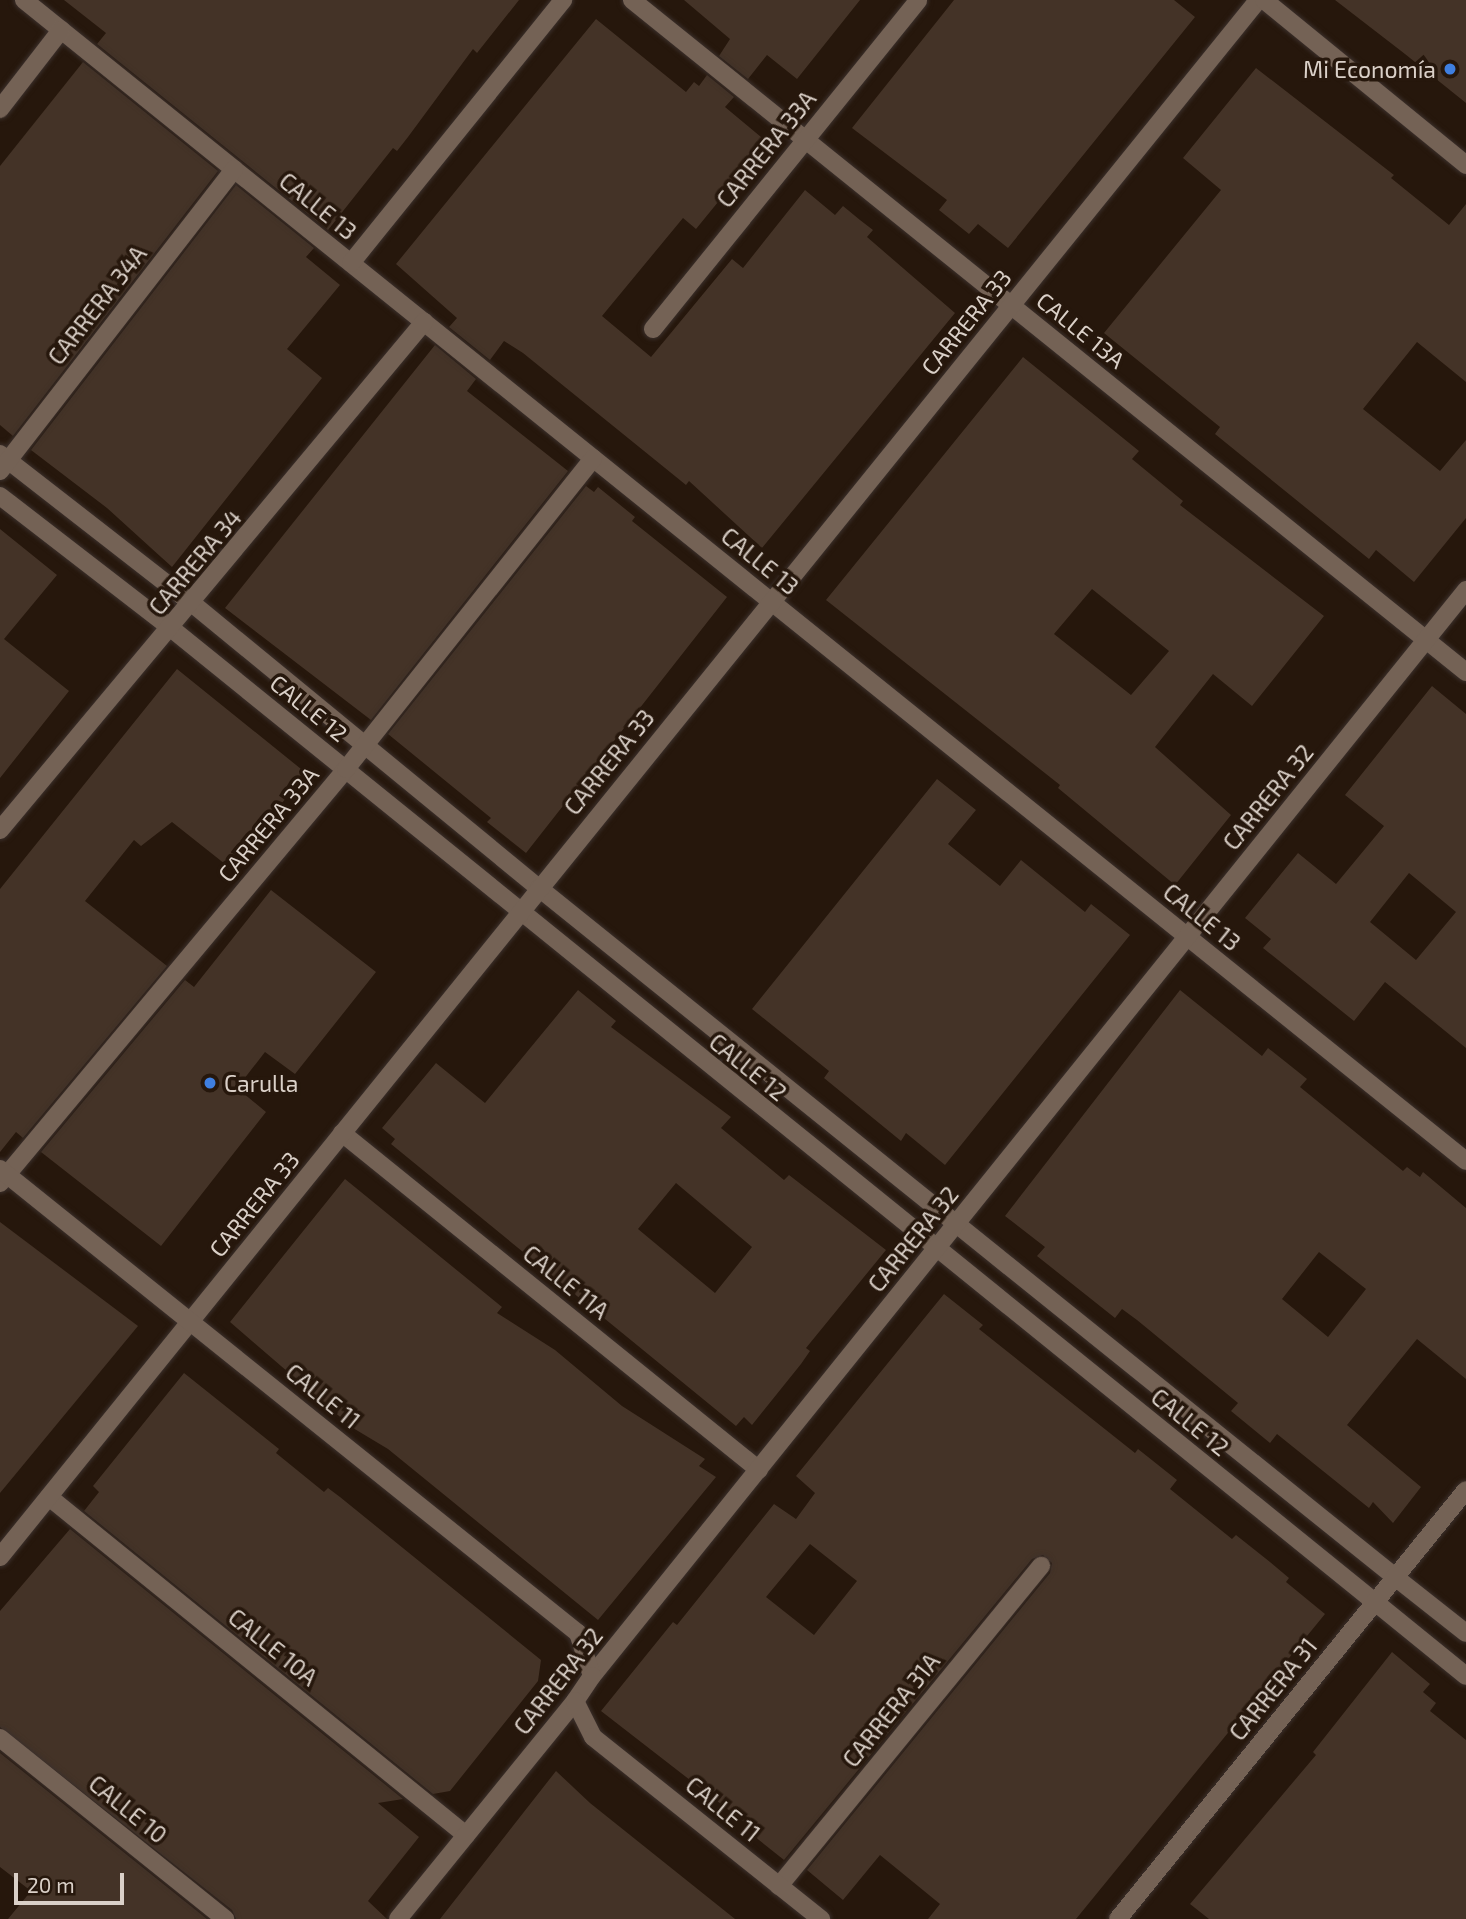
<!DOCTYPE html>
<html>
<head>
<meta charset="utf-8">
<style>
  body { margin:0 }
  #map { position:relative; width:1466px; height:1919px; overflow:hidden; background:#26170c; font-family:"Exo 2",sans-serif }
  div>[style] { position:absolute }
  .building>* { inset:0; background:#443327 }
  .roads { filter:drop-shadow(0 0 2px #3b302c) drop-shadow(0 0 2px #3b302c) }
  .minor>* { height:18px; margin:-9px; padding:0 9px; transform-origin:9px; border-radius:9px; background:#746255 }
  .tertiary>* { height:18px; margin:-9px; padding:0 9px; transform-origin:9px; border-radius:9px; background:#746255 }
  .dots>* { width:19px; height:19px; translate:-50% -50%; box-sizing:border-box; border:4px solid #26170c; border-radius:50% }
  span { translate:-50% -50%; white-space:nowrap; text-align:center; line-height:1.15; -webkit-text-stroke:7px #26170c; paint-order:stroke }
  .poi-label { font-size:23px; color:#dad0c8 }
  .right { translate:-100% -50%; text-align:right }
  .left { translate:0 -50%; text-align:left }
  .street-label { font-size:23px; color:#dad0c8 }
  .scale { position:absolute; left:14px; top:1873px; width:110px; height:32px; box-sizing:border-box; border:4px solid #dad0c8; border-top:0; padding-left:9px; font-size:21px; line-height:24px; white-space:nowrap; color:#dad0c8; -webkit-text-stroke:5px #26170c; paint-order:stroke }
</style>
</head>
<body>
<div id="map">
  <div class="building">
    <div style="clip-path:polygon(64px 0,519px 0,477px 53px,473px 49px,408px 137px,397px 151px,393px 148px,328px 230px,97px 44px,106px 33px)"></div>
    <div style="clip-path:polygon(684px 0,860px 0,797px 79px,767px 55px,748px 79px,719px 56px,730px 39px)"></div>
    <div style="clip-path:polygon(954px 0,1174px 0,1195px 17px,1008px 248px,978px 224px,969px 234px,939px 210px,947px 200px,852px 128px)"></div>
    <div style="clip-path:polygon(1335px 0,1466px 0,1466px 103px,1405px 54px)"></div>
    <div style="clip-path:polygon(596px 19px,686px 92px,694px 82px,699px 86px,707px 75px,734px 97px,725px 107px,767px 142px,696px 229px,683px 218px,602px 316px,651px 357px,732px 259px,743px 268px,805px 190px,835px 215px,843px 206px,860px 220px,873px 230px,867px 237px,955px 313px,762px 548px,689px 481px,686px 485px,523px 353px,504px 341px,490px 360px,449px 327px,457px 318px,396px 264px)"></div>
    <div style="clip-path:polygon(83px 62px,218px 171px,13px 436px,0 425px,0 166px)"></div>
    <div style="clip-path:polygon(1256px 68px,1394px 175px,1391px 178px,1449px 225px,1466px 204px,1466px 382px,1417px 342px,1363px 409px,1440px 471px,1466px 440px,1466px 518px,1414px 582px,1376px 550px,1369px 559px,1215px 434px,1220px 427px,1104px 333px,1221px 190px,1183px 158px)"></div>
    <div style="clip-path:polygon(236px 185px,314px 248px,306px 257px,340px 285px,287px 349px,322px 378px,172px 567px,107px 508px,31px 450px)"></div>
    <div style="clip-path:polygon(435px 345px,476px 379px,467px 391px,568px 471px,371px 720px,225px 608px)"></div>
    <div style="clip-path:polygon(evenodd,1023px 357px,1139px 451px,1132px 459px,1183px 501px,1180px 505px,1324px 616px,1252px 706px,1213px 674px,1155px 747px,1231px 815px,1175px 885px,1058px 788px,1060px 785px,826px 600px,1023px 357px,1092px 589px,1169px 651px,1131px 695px,1054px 634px,1092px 589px)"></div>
    <div style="clip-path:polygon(586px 486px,594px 492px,598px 487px,635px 517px,632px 521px,727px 597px,526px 853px,487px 822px,491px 818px,388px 734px)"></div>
    <div style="clip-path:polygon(0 529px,57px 575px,4px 639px,69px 691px,0 778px)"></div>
    <div style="clip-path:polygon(177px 669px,306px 773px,230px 868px,172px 822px,141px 846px,134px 840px,85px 901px,167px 966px,23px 1138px,16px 1132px,0 1152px,0 889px)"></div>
    <div style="clip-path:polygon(evenodd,1432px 686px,1466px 714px,1466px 1048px,1385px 982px,1354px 1021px,1263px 948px,1271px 939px,1245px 918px,1298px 853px,1336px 884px,1384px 826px,1345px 795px,1432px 686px,1409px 873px,1456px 912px,1416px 960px,1370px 922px,1409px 873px)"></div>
    <div style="clip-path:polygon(937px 779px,976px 810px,948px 844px,1000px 886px,1021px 860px,1085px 912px,1091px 904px,1130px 935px,945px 1165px,906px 1133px,901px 1141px,824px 1078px,829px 1071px,752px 1009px)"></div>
    <div style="clip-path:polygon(271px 890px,376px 972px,295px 1074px,265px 1052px,237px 1088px,266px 1112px,161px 1246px,41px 1152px,185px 980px,194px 987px)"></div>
    <div style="clip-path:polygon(evenodd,578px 990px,616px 1021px,611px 1027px,731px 1117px,721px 1128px,784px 1180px,789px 1175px,886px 1250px,806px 1348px,810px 1351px,801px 1364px,752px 1425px,744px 1417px,736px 1426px,391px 1144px,395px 1139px,382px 1128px,436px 1063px,485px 1103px,578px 990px,676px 1183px,752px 1247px,715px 1293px,638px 1229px,676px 1183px)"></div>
    <div style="clip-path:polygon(evenodd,1180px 990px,1262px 1056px,1268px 1048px,1282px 1059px,1307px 1079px,1300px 1087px,1403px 1171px,1407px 1167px,1420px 1177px,1423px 1172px,1466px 1208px,1466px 1379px,1417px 1339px,1347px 1425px,1421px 1487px,1393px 1523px,1373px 1502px,1369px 1508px,1277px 1434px,1270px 1443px,1231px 1411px,1238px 1403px,1137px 1320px,1122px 1309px,1115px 1318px,1037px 1256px,1045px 1247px,1005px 1216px,1180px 990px,1319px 1252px,1366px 1289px,1328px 1337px,1282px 1299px,1319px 1252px)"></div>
    <div style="clip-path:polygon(345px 1179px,502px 1307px,497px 1313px,555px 1350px,622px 1406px,705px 1459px,699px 1466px,716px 1477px,598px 1620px,388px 1449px,353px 1428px,230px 1322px)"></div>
    <div style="clip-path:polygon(0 1222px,138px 1326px,0 1493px)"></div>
    <div style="clip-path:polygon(evenodd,944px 1294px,983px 1325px,979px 1329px,1135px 1453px,1138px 1449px,1177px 1480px,1170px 1489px,1232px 1539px,1236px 1535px,1270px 1562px,1289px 1578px,1286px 1582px,1325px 1614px,1076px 1919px,928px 1919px,940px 1904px,880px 1855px,843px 1900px,807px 1870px,1050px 1573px,1052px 1563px,1043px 1555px,1032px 1559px,784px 1860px,754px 1836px,757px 1832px,601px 1711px,673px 1622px,677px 1625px,774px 1504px,796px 1519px,815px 1493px,796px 1476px,944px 1294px,810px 1544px,857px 1581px,814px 1635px,766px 1597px,810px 1544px)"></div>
    <div style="clip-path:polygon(184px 1373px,279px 1449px,276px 1453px,324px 1492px,328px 1488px,340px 1497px,541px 1660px,538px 1681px,450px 1791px,433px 1794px,84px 1511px,99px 1492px,93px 1486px)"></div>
    <div style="clip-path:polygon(70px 1529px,403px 1799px,378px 1803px,419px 1837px,368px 1901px,387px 1919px,236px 1919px,232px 1910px,0 1727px,0 1611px)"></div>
    <div style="clip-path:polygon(1392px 1652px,1430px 1684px,1423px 1692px,1436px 1703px,1430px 1711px,1466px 1740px,1466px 1919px,1209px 1919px,1190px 1904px,1316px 1755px,1313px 1752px)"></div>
    <div style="clip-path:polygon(0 1753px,207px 1919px,8px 1919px,31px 1891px,0 1867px)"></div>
    <div style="clip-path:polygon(556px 1771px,590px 1803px,735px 1919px,440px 1919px)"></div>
  </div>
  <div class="roads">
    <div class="minor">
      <div style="left:24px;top:0;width:1851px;rotate:38.84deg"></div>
      <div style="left:632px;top:0;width:1071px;rotate:38.86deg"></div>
      <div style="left:0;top:109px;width:100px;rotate:-52.3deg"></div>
      <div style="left:351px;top:263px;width:338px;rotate:-51.1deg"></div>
      <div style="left:653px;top:329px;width:422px;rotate:-51.1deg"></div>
      <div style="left:0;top:454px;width:244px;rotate:37.9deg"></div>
      <div style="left:193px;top:604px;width:448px;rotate:39.4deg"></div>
      <div style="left:539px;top:888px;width:1099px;rotate:38.83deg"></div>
      <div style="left:0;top:471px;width:382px;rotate:-52.2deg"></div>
      <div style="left:0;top:496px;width:217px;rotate:37.7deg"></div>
      <div style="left:172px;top:629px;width:1547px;rotate:38.97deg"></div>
      <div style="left:0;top:830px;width:662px;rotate:-50.15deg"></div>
      <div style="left:342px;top:1133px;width:536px;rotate:38.94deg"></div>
      <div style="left:0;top:1183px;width:540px;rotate:-50.11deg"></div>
      <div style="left:346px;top:769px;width:397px;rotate:-51.5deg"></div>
      <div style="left:49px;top:1497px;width:537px;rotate:39.03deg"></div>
      <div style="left:0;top:1557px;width:2002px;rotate:-51.06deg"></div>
      <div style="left:592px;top:1676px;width:1394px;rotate:-51.17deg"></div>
      <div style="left:0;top:1738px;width:289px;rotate:38.8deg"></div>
      <div style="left:779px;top:1886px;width:414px;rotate:-50.7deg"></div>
      <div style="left:398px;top:1919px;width:281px;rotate:-50.9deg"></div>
    </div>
    <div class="tertiary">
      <div style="left:1264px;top:0;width:261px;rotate:39.2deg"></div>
      <div style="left:0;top:1169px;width:741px;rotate:38.76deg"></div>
      <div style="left:578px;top:1633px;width:45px;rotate:72deg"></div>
      <div style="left:592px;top:1676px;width:30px;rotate:124deg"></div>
      <div style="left:575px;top:1701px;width:40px;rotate:63.4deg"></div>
      <div style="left:593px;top:1737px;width:292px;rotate:38.6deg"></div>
      <div style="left:1395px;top:1577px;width:90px;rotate:38.3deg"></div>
      <div style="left:1375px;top:1602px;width:117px;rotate:39.1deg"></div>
      <div style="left:1118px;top:1919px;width:552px;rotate:-50.95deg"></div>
    </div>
  </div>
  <div class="dots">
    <div style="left:1450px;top:69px;background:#3f7fe0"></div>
    <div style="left:210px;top:1083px;background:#3f7fe0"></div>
  </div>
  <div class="poi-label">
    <span class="right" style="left:1436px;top:69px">Mi Economía</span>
    <span class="left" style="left:224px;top:1083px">Carulla</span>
  </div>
  <div class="street-label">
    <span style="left:766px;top:149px;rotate:-51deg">CARRERA 33A</span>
    <span style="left:318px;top:206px;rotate:39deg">CALLE 13</span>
    <span style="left:97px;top:305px;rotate:-52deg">CARRERA 34A</span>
    <span style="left:966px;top:322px;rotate:-51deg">CARRERA 33</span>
    <span style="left:1081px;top:330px;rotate:39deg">CALLE 13A</span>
    <span style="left:760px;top:561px;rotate:39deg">CALLE 13</span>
    <span style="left:195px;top:562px;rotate:-50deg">CARRERA 34</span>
    <span style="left:309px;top:708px;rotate:39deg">CALLE 12</span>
    <span style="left:609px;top:762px;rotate:-51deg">CARRERA 33</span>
    <span style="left:1268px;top:797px;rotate:-51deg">CARRERA 32</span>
    <span style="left:268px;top:824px;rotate:-50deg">CARRERA 33A</span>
    <span style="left:1202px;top:917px;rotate:39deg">CALLE 13</span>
    <span style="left:748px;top:1067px;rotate:39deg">CALLE 12</span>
    <span style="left:254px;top:1204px;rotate:-51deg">CARRERA 33</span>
    <span style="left:913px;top:1239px;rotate:-51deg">CARRERA 32</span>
    <span style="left:566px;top:1282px;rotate:39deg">CALLE 11A</span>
    <span style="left:323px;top:1396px;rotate:39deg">CALLE 11</span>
    <span style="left:1190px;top:1422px;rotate:39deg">CALLE 12</span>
    <span style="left:273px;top:1647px;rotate:39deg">CALLE 10A</span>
    <span style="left:558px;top:1681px;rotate:-52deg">CARRERA 32</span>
    <span style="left:1273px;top:1689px;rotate:-51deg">CARRERA 31</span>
    <span style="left:891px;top:1710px;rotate:-51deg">CARRERA 31A</span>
    <span style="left:128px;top:1809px;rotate:39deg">CALLE 10</span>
    <span style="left:723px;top:1809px;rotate:39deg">CALLE 11</span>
  </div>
  <div class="scale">20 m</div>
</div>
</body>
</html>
